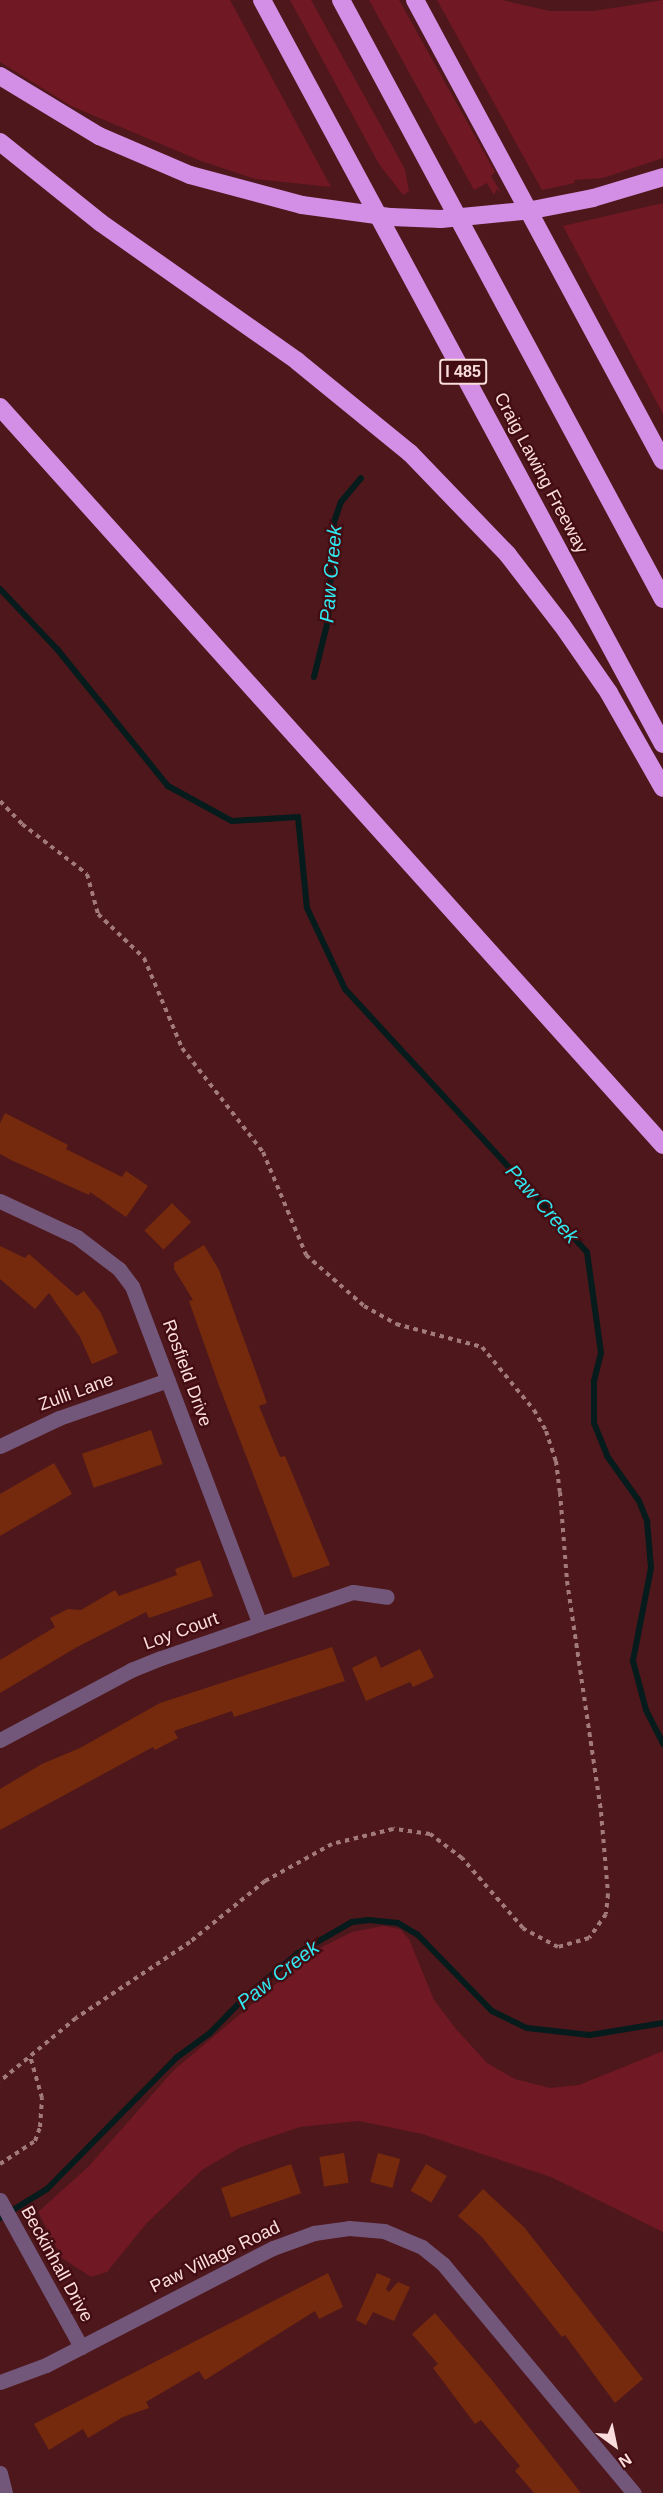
<!DOCTYPE html>
<html>
<head>
<meta charset="utf-8">
<style>
  body { margin:0 }
  #map { position:relative; width:663px; height:2493px; overflow:hidden; background:#4d171b; font-family:Arial,sans-serif }
  div>[style] { position:absolute }
  .green>* { inset:0; background:#701823 }
  .stream>* { height:6px; margin:-3px; padding:0 3px; transform-origin:3px; border-radius:3px; background:#051b1c }
  .building>* { inset:0; background:#752a0d; transform-origin:0 0 }
  .path>* { height:4px; margin-top:-2px; transform-origin:0; background:repeating-linear-gradient(90deg,#a37a7b 0 4.5px,transparent 0 9px) }
  .minor>* { height:15px; margin:-7.5px; padding:0 7.5px; transform-origin:7.5px; border-radius:7.5px; background:#73577a }
  .motorway>* { height:18px; margin:-9px; padding:0 9px; transform-origin:9px; border-radius:9px; background:#d38ee5 }
  .motorway-bridge>* { height:18px; margin:-9px; padding:0 9px; transform-origin:9px; border-radius:9px; background:#d38ee5 }
  span { translate:-50% -50%; white-space:nowrap; text-align:center; line-height:1.15; -webkit-text-stroke:4.5px #420c12; paint-order:stroke }
  .shield-label span { padding:2px 4px; background:#420c12; border:2px solid; border-radius:4px; -webkit-text-stroke-width:0 }
  .shield-label { font-size:16px; color:#fadddc; font-weight:700 }
  .street-label { font-size:18px; color:#fadddc }
  .water-label { font-size:20px; color:#30e8ef; font-style:italic }
  .north { position:absolute; left:585px; top:2415px; width:60px; height:60px; -webkit-text-stroke:4px #420c12; paint-order:stroke; rotate:147deg; font-size:16px; font-weight:700; line-height:24px; text-align:center; color:#fadddc }
  .north::after { content:''; display:block; margin:auto; width:21px; height:27px; background:#fadddc; clip-path:polygon(50% 0,100% 100%,50% 72%,0 100%) }
</style>
</head>
<body>
<div id="map">
  <div class="green">
    <div style="clip-path:polygon(0 0,230px 0,331px 187px,255px 179px,201px 161px,71px 106px,0 62px)"></div>
    <div style="clip-path:polygon(290px 0,311px 0,405px 169px,409px 191px,403px 195px,379px 164px)"></div>
    <div style="clip-path:polygon(369px 0,399px 0,495px 172px,491px 176px,502px 194px,497px 189px,494px 195px,487px 183px,474px 190px)"></div>
    <div style="clip-path:polygon(437px 0,502px 0,550px 11px,594px 11px,663px 0,663px 158px,603px 178px,574px 180px,575px 183px,542px 190px)"></div>
    <div style="clip-path:polygon(663px 203px,663px 414px,563px 226px)"></div>
    <div style="clip-path:polygon(383px 1926px,400px 1929px,409px 1939px,434px 2000px,456px 2029px,487px 2063px,515px 2079px,550px 2088px,579px 2085px,663px 2051px,663px 2232px,551px 2177px,422px 2134px,359px 2121px,300px 2127px,241px 2147px,202px 2170px,146px 2224px,107px 2272px,91px 2277px,62px 2258px,38px 2212px,88px 2167px,174px 2070px,316px 1950px,352px 1932px)"></div>
  </div>
  <div class="stream">
    <div style="left:0;top:589px;width:83px;rotate:46.5deg"></div>
    <div style="left:57px;top:649px;width:176px;rotate:51deg"></div>
    <div style="left:168px;top:786px;width:73px;rotate:28.7deg"></div>
    <div style="left:232px;top:821px;width:66px;rotate:-3.5deg"></div>
    <div style="left:298px;top:817px;width:91px;rotate:84.4deg"></div>
    <div style="left:307px;top:908px;width:89px;rotate:64.9deg"></div>
    <div style="left:345px;top:989px;width:357px;rotate:47.4deg"></div>
    <div style="left:587px;top:1252px;width:102px;rotate:82.1deg"></div>
    <div style="left:601px;top:1353px;width:29px;rotate:104deg"></div>
    <div style="left:594px;top:1381px;width:42px;rotate:90deg"></div>
    <div style="left:594px;top:1423px;width:35px;rotate:68deg"></div>
    <div style="left:607px;top:1456px;width:55px;rotate:54.6deg"></div>
    <div style="left:639px;top:1501px;width:22px;rotate:68deg"></div>
    <div style="left:647px;top:1521px;width:47px;rotate:85.1deg"></div>
    <div style="left:651px;top:1568px;width:95px;rotate:101deg"></div>
    <div style="left:633px;top:1661px;width:51px;rotate:75.1deg"></div>
    <div style="left:646px;top:1710px;width:38px;rotate:63deg"></div>
    <div style="left:314px;top:677px;width:59px;rotate:-76.2deg"></div>
    <div style="left:328px;top:620px;width:98px;rotate:-86.5deg"></div>
    <div style="left:334px;top:522px;width:21px;rotate:-71deg"></div>
    <div style="left:341px;top:502px;width:31px;rotate:-50deg"></div>
    <div style="left:0;top:2218px;width:55px;rotate:-31.7deg"></div>
    <div style="left:47px;top:2189px;width:184px;rotate:-45.4deg"></div>
    <div style="left:176px;top:2058px;width:42px;rotate:-36.3deg"></div>
    <div style="left:210px;top:2033px;width:49px;rotate:-45.8deg"></div>
    <div style="left:244px;top:1998px;width:70px;rotate:-39.8deg"></div>
    <div style="left:298px;top:1953px;width:62px;rotate:-29.9deg"></div>
    <div style="left:352px;top:1922px;width:17px;rotate:-7deg"></div>
    <div style="left:369px;top:1920px;width:29px;rotate:6deg"></div>
    <div style="left:398px;top:1923px;width:23px;rotate:31deg"></div>
    <div style="left:418px;top:1935px;width:106px;rotate:45.8deg"></div>
    <div style="left:492px;top:2011px;width:39px;rotate:26deg"></div>
    <div style="left:527px;top:2028px;width:63px;rotate:6.3deg"></div>
    <div style="left:590px;top:2035px;width:74px;rotate:-9.3deg"></div>
  </div>
  <div class="building">
    <div style="clip-path:polygon(5px 1113px,68px 1145px,66px 1149px,122px 1177px,126px 1171px,148px 1186px,126px 1217px,90px 1192px,89px 1195px,11px 1160px,0 1154px,0 1123px)"></div>
    <div style="left:172px;top:1203px;width:27px;height:39px;rotate:45deg"></div>
    <div style="clip-path:polygon(204px 1245px,219px 1270px,267px 1403px,259px 1406px,280px 1457px,285px 1456px,330px 1565px,293px 1578px,218px 1383px,189px 1301px,193px 1300px,174px 1269px,174px 1263px)"></div>
    <div style="clip-path:polygon(0 1246px,25px 1258px,29px 1254px,77px 1296px,84px 1291px,101px 1313px,118px 1353px,92px 1364px,80px 1337px,49px 1293px,35px 1309px,0 1279px)"></div>
    <div style="left:151px;top:1430px;width:36px;height:73px;rotate:71deg"></div>
    <div style="clip-path:polygon(54px 1463px,72px 1494px,0 1536px,0 1494px)"></div>
    <div style="clip-path:polygon(200px 1560px,213px 1596px,149px 1618px,146px 1612px,77px 1647px,0 1693px,0 1660px,55px 1627px,50px 1618px,68px 1609px,81px 1610px,115px 1590px,119px 1596px,177px 1575px,175px 1569px)"></div>
    <div style="clip-path:polygon(332px 1647px,345px 1681px,234px 1717px,232px 1711px,174px 1731px,178px 1738px,155px 1750px,153px 1747px,0 1830px,0 1789px,42px 1764px,80px 1748px,160px 1703px)"></div>
    <div style="clip-path:polygon(420px 1649px,434px 1677px,413px 1687px,410px 1682px,366px 1701px,352px 1668px,376px 1656px,381px 1668px)"></div>
    <div style="left:344px;top:2153px;width:30px;height:25px;rotate:81deg"></div>
    <div style="left:378px;top:2153px;width:23px;height:30px;rotate:15deg"></div>
    <div style="left:291px;top:2164px;width:31px;height:74px;rotate:71deg"></div>
    <div style="left:426px;top:2164px;width:24px;height:31px;rotate:30deg"></div>
    <div style="clip-path:polygon(483px 2189px,524px 2227px,643px 2379px,615px 2403px,565px 2335px,562px 2337px,482px 2237px,458px 2216px)"></div>
    <div style="clip-path:polygon(328px 2273px,343px 2307px,319px 2319px,315px 2311px,205px 2380px,199px 2371px,146px 2402px,149px 2408px,123px 2417px,88px 2438px,83px 2429px,49px 2450px,34px 2424px)"></div>
    <div style="clip-path:polygon(377px 2273px,391px 2279px,386px 2289px,389px 2292px,398px 2282px,410px 2287px,394px 2321px,373px 2312px,366px 2325px,356px 2320px)"></div>
    <div style="clip-path:polygon(435px 2313px,491px 2379px,581px 2493px,534px 2493px,515px 2471px,520px 2466px,481px 2420px,475px 2424px,433px 2368px,438px 2364px,412px 2334px)"></div>
  </div>
  <div class="path">
    <div style="left:0;top:801px;width:32px;rotate:46deg"></div>
    <div style="left:22px;top:824px;width:82px;rotate:37.6deg"></div>
    <div style="left:87px;top:874px;width:41px;rotate:74.6deg"></div>
    <div style="left:98px;top:914px;width:64px;rotate:43.7deg"></div>
    <div style="left:144px;top:958px;width:98px;rotate:67.1deg"></div>
    <div style="left:182px;top:1048px;width:132px;rotate:52.1deg"></div>
    <div style="left:263px;top:1152px;width:112px;rotate:67.3deg"></div>
    <div style="left:306px;top:1255px;width:77px;rotate:41.3deg"></div>
    <div style="left:364px;top:1306px;width:37px;rotate:29deg"></div>
    <div style="left:396px;top:1324px;width:89px;rotate:15deg"></div>
    <div style="left:482px;top:1347px;width:82px;rotate:50.5deg"></div>
    <div style="left:534px;top:1410px;width:24px;rotate:60deg"></div>
    <div style="left:546px;top:1431px;width:32px;rotate:72deg"></div>
    <div style="left:556px;top:1461px;width:31px;rotate:83deg"></div>
    <div style="left:560px;top:1492px;width:89px;rotate:85.5deg"></div>
    <div style="left:567px;top:1581px;width:233px;rotate:81.6deg"></div>
    <div style="left:601px;top:1812px;width:82px;rotate:85.1deg"></div>
    <div style="left:608px;top:1894px;width:20px;rotate:96deg"></div>
    <div style="left:606px;top:1914px;width:29px;rotate:125deg"></div>
    <div style="left:589px;top:1938px;width:32px;rotate:164deg"></div>
    <div style="left:558px;top:1947px;width:40px;rotate:-152deg"></div>
    <div style="left:523px;top:1928px;width:93px;rotate:-131.1deg"></div>
    <div style="left:462px;top:1858px;width:40px;rotate:-143deg"></div>
    <div style="left:430px;top:1834px;width:37px;rotate:-172deg"></div>
    <div style="left:393px;top:1829px;width:63px;rotate:166.2deg"></div>
    <div style="left:332px;top:1844px;width:77px;rotate:151.1deg"></div>
    <div style="left:265px;top:1881px;width:97px;rotate:140.9deg"></div>
    <div style="left:190px;top:1942px;width:137px;rotate:146.3deg"></div>
    <div style="left:76px;top:2018px;width:99px;rotate:140.3deg"></div>
    <div style="left:0;top:2164px;width:42px;rotate:-33.3deg"></div>
    <div style="left:35px;top:2141px;width:15px;rotate:-70deg"></div>
    <div style="left:40px;top:2127px;width:29px;rotate:-86deg"></div>
    <div style="left:42px;top:2098px;width:44px;rotate:-105.9deg"></div>
  </div>
  <div class="minor">
    <div style="left:0;top:1201px;width:85px;rotate:25.1deg"></div>
    <div style="left:77px;top:1237px;width:53px;rotate:37.3deg"></div>
    <div style="left:119px;top:1269px;width:21px;rotate:53deg"></div>
    <div style="left:132px;top:1286px;width:361px;rotate:69.3deg"></div>
    <div style="left:0;top:1446px;width:65px;rotate:-25.4deg"></div>
    <div style="left:59px;top:1418px;width:115px;rotate:-19.2deg"></div>
    <div style="left:0;top:1740px;width:149px;rotate:-28.1deg"></div>
    <div style="left:131px;top:1670px;width:32px;rotate:-22deg"></div>
    <div style="left:161px;top:1658px;width:203px;rotate:-19deg"></div>
    <div style="left:353px;top:1592px;width:34px;rotate:8deg"></div>
    <div style="left:0;top:2200px;width:168px;rotate:61.1deg"></div>
    <div style="left:0;top:2382px;width:49px;rotate:-20.3deg"></div>
    <div style="left:46px;top:2365px;width:255px;rotate:-27.3deg"></div>
    <div style="left:273px;top:2248px;width:44px;rotate:-20.1deg"></div>
    <div style="left:314px;top:2233px;width:35px;rotate:-8deg"></div>
    <div style="left:349px;top:2228px;width:35px;rotate:5deg"></div>
    <div style="left:384px;top:2231px;width:41px;rotate:22.8deg"></div>
    <div style="left:422px;top:2247px;width:27px;rotate:39deg"></div>
    <div style="left:443px;top:2264px;width:298px;rotate:50.2deg"></div>
    <div style="left:0;top:2473px;width:21px;rotate:76deg"></div>
  </div>
  <div class="motorway">
    <div style="left:262px;top:0;width:845px;rotate:61.68deg"></div>
    <div style="left:341px;top:0;width:680px;rotate:61.74deg"></div>
    <div style="left:415px;top:0;width:523px;rotate:61.72deg"></div>
    <div style="left:0;top:76px;width:116px;rotate:31.2deg"></div>
    <div style="left:99px;top:136px;width:99px;rotate:23.2deg"></div>
    <div style="left:190px;top:175px;width:116px;rotate:15deg"></div>
    <div style="left:0;top:142px;width:129px;rotate:38.7deg"></div>
    <div style="left:101px;top:223px;width:240px;rotate:35.1deg"></div>
    <div style="left:297px;top:361px;width:146px;rotate:39.2deg"></div>
    <div style="left:410px;top:453px;width:141px;rotate:46.1deg"></div>
    <div style="left:508px;top:555px;width:88px;rotate:52.4deg"></div>
    <div style="left:562px;top:625px;width:83px;rotate:55.3deg"></div>
    <div style="left:609px;top:693px;width:109px;rotate:60.4deg"></div>
    <div style="left:593px;top:198px;width:73px;rotate:-16.7deg"></div>
    <div style="left:0;top:407px;width:992px;rotate:48.06deg"></div>
  </div>
  <div class="motorway-bridge">
    <div style="left:302px;top:205px;width:90px;rotate:7.7deg"></div>
    <div style="left:391px;top:217px;width:50px;rotate:2.3deg"></div>
    <div style="left:441px;top:219px;width:91px;rotate:-5.6deg"></div>
    <div style="left:532px;top:210px;width:62px;rotate:-11.1deg"></div>
  </div>
  <div class="shield-label">
    <span style="left:463px;top:372px">I 485</span>
  </div>
  <div class="street-label">
    <span style="left:541px;top:473px;rotate:62deg">Craig Lawing Freeway</span>
    <span style="left:187px;top:1373px;rotate:70deg">Rosfield Drive</span>
    <span style="left:76px;top:1392px;rotate:-20deg">Zulli Lane</span>
    <span style="left:181px;top:1631px;rotate:-20deg">Loy Court</span>
    <span style="left:215px;top:2257px;rotate:-26deg">Paw Village Road</span>
    <span style="left:57px;top:2264px;rotate:61deg">Beckinhall Drive</span>
  </div>
  <div class="water-label">
    <span style="left:331px;top:574px;rotate:-85deg">Paw Creek</span>
    <span style="left:542px;top:1204px;rotate:48deg">Paw Creek</span>
    <span style="left:278px;top:1975px;rotate:-38deg">Paw Creek</span>
  </div>
  <div class="north">N</div>
</div>
</body>
</html>
